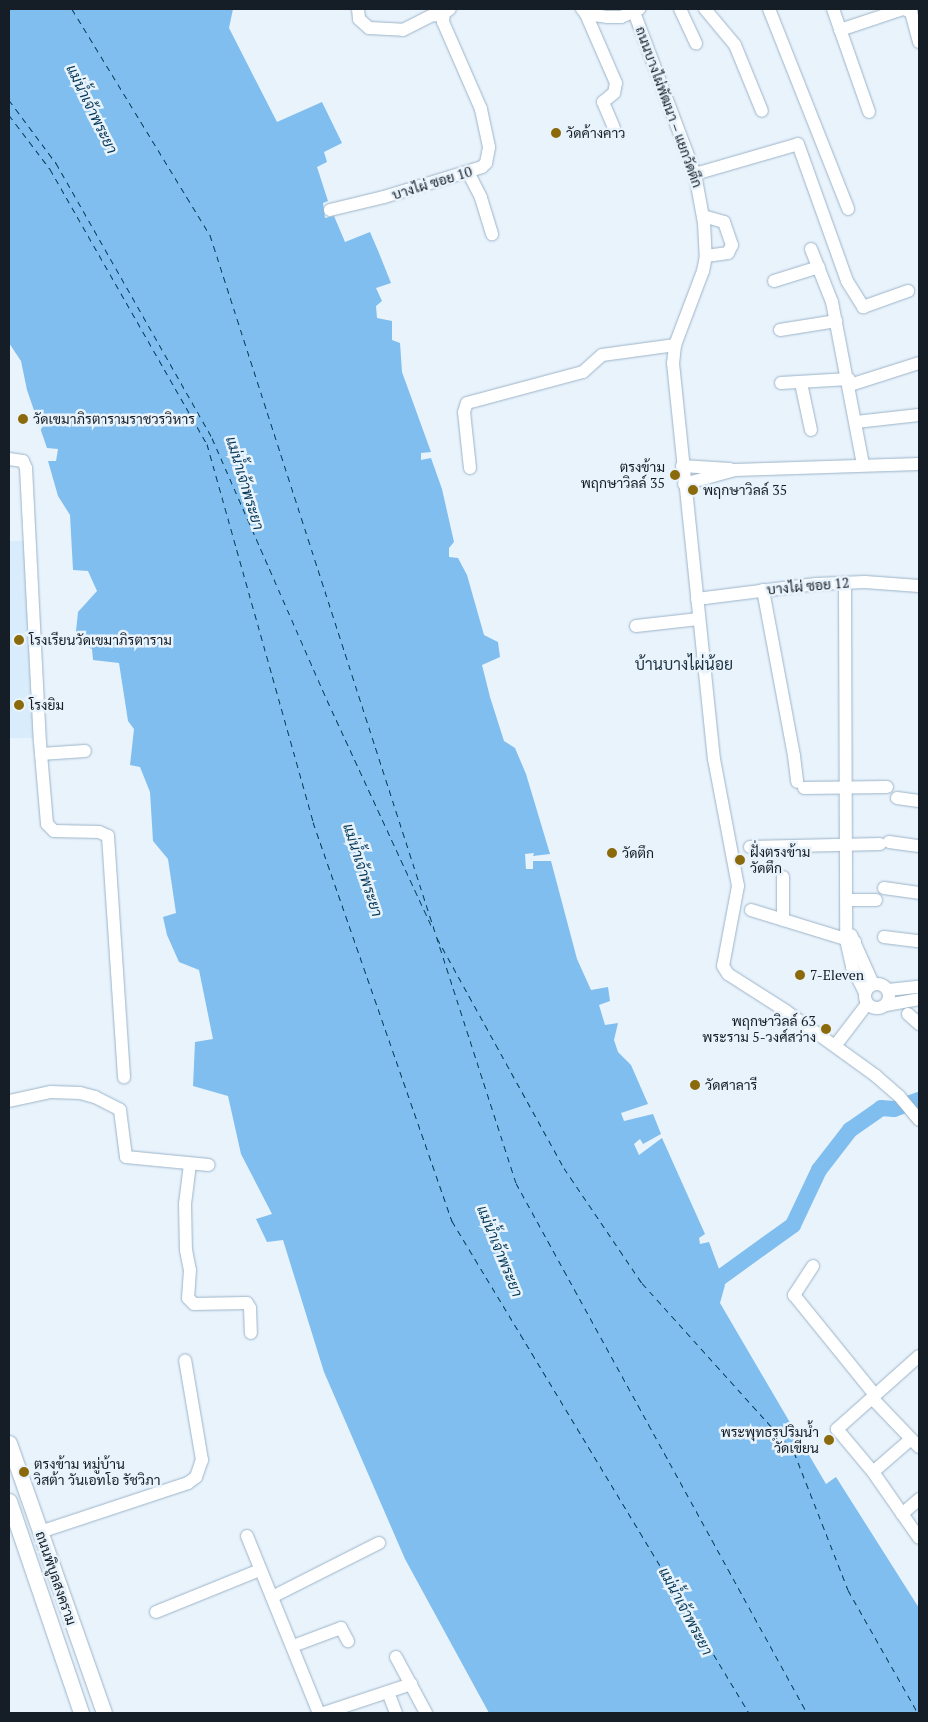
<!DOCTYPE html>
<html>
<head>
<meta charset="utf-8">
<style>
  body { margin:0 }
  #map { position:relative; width:928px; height:1722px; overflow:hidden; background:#e9f3fc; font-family:"PT Serif",Sarabun,serif }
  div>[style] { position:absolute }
  .built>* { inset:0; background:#d9ecfc }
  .water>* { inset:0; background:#7fbeee }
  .river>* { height:16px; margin:-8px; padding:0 8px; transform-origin:8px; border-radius:8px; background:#7fbeee }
  .ferry>* { height:1px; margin-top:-0.5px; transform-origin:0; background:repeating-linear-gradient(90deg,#073a59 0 6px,transparent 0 11px) }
  .roads { filter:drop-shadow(0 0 1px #9bb4c8) drop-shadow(0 0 1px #9bb4c8) }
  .minor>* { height:12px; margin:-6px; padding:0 6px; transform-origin:6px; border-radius:6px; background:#fff }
  .minor>.ring { margin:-6px; padding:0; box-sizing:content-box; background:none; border:12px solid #fff; border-radius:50% }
  .major>* { height:15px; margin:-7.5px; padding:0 7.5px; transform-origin:7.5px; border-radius:7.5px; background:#fff }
  .dots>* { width:14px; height:14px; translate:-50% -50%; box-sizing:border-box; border:2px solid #e9f3fc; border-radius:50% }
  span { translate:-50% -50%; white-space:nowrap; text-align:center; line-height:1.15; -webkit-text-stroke:5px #e9f3fc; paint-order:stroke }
  .street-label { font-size:14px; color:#151e26 }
  .poi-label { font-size:14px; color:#151e26 }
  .left { translate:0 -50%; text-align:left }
  .right { translate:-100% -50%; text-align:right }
  .water-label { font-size:15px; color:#073a59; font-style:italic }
  .quarter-label { font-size:16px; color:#1e3444 }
  .frame { position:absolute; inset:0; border:10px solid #151e26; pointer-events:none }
</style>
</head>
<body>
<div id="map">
  <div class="built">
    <div style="clip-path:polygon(9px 541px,24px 541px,35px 738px,9px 738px)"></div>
  </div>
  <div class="water">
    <div style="clip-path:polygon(9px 9px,233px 9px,229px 28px,277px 122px,322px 102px,342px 143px,324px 152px,327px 162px,317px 167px,328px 201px,323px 203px,325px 218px,334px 216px,345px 242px,370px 232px,379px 253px,391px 283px,376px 288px,382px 301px,376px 306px,377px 318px,392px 321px,392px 340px,400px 343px,402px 372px,431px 452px,421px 453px,421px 460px,431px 458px,442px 489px,454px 542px,449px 548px,449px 557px,458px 558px,467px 575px,484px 635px,498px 642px,500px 657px,482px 665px,490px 697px,504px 741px,515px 748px,526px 774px,550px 854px,533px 856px,534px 853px,525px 854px,526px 869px,533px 869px,533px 861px,551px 861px,577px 959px,591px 990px,608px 987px,610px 1001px,599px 1005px,605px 1025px,618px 1023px,614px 1040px,618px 1052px,631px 1065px,648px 1104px,621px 1113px,624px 1121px,653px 1114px,661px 1134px,643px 1144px,640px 1139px,634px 1144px,639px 1155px,662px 1138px,705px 1234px,699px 1238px,700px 1244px,709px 1242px,725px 1285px,720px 1303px,826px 1484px,836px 1477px,919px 1608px,919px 1713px,489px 1713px,405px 1559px,324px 1372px,283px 1240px,267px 1242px,256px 1219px,272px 1214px,241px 1154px,228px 1096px,193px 1086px,195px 1042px,213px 1039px,199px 970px,179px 962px,167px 935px,163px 917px,176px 913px,168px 859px,153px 841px,150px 792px,140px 767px,130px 765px,134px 729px,128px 721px,119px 663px,93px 660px,92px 649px,75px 641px,78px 612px,97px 591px,88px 571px,73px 570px,70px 515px,58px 496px,48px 461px,56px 461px,58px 449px,47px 448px,27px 390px,21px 361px,9px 343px)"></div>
  </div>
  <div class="river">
    <div style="left:702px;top:1287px;width:21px;rotate:-28deg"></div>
    <div style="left:721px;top:1277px;width:89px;rotate:-35.8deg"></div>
    <div style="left:793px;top:1225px;width:61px;rotate:-64.7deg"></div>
    <div style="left:819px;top:1170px;width:51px;rotate:-52.2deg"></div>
    <div style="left:850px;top:1130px;width:38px;rotate:-35deg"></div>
    <div style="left:881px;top:1108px;width:13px;rotate:4deg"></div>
    <div style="left:894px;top:1109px;width:27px;rotate:-20deg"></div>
  </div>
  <div class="ferry">
    <div style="left:72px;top:9px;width:265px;rotate:58.6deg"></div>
    <div style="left:210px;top:235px;width:996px;rotate:72.11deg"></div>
    <div style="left:516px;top:1183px;width:605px;rotate:61.23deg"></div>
    <div style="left:9px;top:100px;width:79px;rotate:53.3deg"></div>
    <div style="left:56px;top:163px;width:316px;rotate:60.4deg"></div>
    <div style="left:212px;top:438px;width:286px;rotate:66.3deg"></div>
    <div style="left:327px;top:700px;width:248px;rotate:65.2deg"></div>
    <div style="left:9px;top:115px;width:68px;rotate:52.8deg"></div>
    <div style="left:50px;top:169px;width:317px;rotate:60.3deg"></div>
    <div style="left:207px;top:444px;width:393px;rotate:74.3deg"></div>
    <div style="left:313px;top:822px;width:423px;rotate:70.8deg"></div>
    <div style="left:452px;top:1221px;width:575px;rotate:58.88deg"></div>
    <div style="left:437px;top:938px;width:263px;rotate:61.1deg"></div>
    <div style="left:564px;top:1168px;width:139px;rotate:55.9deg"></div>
    <div style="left:642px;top:1283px;width:227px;rotate:48deg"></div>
    <div style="left:794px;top:1452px;width:148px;rotate:68.6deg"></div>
    <div style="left:848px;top:1590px;width:142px;rotate:60.4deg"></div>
  </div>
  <div class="roads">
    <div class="minor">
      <div style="left:358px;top:9px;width:10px;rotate:84deg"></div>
      <div style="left:359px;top:19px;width:13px;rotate:42deg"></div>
      <div style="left:369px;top:28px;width:34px;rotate:3deg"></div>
      <div style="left:403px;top:30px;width:34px;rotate:-27deg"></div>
      <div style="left:433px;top:15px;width:10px;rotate:6deg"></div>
      <div style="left:582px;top:9px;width:6px;rotate:51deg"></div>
      <div style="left:586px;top:14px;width:21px;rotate:8deg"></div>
      <div style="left:607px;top:17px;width:14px"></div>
      <div style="left:621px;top:17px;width:20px;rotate:-24deg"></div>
      <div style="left:680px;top:9px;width:38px;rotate:65deg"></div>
      <div style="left:705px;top:9px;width:47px;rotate:50.2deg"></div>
      <div style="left:735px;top:45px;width:71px;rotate:67.8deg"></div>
      <div style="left:769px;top:9px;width:215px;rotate:68.4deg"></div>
      <div style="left:833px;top:9px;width:109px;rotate:70.7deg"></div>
      <div style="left:904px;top:9px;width:8px;rotate:23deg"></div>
      <div style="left:911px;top:12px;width:31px;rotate:75deg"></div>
      <div style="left:634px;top:12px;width:173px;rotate:69.4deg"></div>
      <div style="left:695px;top:174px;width:50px;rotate:79.6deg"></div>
      <div style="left:704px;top:223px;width:33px;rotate:87deg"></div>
      <div style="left:706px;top:256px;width:15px;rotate:101deg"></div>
      <div style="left:703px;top:271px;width:79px;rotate:110.7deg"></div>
      <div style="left:675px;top:345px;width:18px;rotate:96deg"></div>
      <div style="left:673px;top:363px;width:398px;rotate:84.1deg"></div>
      <div style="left:714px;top:759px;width:129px;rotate:79.3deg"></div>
      <div style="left:738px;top:886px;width:81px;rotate:100.6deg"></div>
      <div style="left:723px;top:966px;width:9px;rotate:58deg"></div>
      <div style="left:728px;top:974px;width:69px;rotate:32.5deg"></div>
      <div style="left:786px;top:1011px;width:111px;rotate:35.8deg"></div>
      <div style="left:876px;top:1076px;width:30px;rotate:41deg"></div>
      <div style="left:899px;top:1096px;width:31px;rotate:50deg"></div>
      <div style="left:586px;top:14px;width:75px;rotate:66.5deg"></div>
      <div style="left:616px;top:83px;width:10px;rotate:101deg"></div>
      <div style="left:614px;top:93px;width:14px;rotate:141deg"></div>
      <div style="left:603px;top:102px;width:28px;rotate:67deg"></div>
      <div style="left:840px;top:30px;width:66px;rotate:-18.4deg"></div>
      <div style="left:468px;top:172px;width:29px;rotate:63deg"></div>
      <div style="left:481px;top:198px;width:38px;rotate:73deg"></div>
      <div style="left:695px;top:174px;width:107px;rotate:-16.2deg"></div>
      <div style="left:798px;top:144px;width:145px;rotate:70.3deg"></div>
      <div style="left:847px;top:281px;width:31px;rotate:58deg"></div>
      <div style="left:863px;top:307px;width:48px;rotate:-19.6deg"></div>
      <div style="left:330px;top:210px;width:56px;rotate:-13.5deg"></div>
      <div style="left:384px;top:197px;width:102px;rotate:-17deg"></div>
      <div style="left:482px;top:167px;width:6px;rotate:-45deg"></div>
      <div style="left:486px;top:163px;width:16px;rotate:-79deg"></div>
      <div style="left:489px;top:147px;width:39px;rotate:-102deg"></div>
      <div style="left:481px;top:109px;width:95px;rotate:-113.6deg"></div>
      <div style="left:443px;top:22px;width:9px;rotate:-84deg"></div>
      <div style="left:444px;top:13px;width:7px;rotate:-34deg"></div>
      <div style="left:703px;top:216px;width:22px;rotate:16deg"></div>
      <div style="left:724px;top:222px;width:24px;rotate:71deg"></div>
      <div style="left:732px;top:245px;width:9px;rotate:117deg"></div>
      <div style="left:728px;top:253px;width:22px;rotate:172deg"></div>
      <div style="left:811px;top:249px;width:57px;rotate:68.4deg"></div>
      <div style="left:832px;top:302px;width:165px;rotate:79.2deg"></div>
      <div style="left:774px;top:281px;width:47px;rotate:-17.3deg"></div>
      <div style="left:780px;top:330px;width:57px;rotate:-9.1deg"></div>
      <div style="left:781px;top:383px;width:68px;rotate:-3.4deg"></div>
      <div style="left:801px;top:383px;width:48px;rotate:78deg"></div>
      <div style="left:850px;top:385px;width:72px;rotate:-17.7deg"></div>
      <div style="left:856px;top:422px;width:63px;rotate:-6.3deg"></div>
      <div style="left:9px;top:459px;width:14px;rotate:8deg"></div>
      <div style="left:23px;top:461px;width:8px;rotate:67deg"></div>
      <div style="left:26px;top:468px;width:274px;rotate:87.1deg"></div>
      <div style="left:40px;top:742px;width:82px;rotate:85.1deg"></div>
      <div style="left:47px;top:824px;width:10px;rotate:45deg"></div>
      <div style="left:54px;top:831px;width:45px;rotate:1.3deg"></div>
      <div style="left:99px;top:832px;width:10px;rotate:24deg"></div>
      <div style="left:108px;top:836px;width:242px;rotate:86.2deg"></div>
      <div style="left:682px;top:466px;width:48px;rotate:3.6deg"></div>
      <div style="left:470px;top:468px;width:56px;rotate:-96.1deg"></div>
      <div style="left:464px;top:412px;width:9px;rotate:-72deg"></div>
      <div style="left:467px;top:403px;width:120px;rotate:-15deg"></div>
      <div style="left:583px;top:372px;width:25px;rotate:-42deg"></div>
      <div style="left:602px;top:355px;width:74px;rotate:-7.8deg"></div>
      <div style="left:684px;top:484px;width:53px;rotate:-15.4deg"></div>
      <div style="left:735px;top:470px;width:184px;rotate:-1.9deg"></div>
      <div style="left:763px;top:590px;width:169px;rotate:79.4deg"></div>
      <div style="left:794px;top:756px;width:26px;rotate:83deg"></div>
      <div style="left:845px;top:590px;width:350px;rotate:89.8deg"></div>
      <div style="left:846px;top:940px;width:28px;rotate:77deg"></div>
      <div style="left:852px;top:967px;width:28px;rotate:63deg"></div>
      <div style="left:697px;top:599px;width:120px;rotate:-7.2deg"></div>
      <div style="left:816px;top:584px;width:49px;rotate:-2.3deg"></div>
      <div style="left:865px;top:582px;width:54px;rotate:4.2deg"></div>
      <div style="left:636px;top:626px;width:63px;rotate:-6.3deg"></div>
      <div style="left:41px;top:754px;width:44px;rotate:-3.9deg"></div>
      <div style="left:804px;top:788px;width:83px;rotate:-0.7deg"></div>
      <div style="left:897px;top:798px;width:22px;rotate:8deg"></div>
      <div style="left:889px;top:842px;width:30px;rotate:8deg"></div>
      <div style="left:750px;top:847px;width:130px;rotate:-1.3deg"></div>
      <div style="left:884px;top:888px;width:35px;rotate:8deg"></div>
      <div style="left:847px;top:900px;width:29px"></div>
      <div style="left:751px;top:910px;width:109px;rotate:17.1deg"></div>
      <div style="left:783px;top:920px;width:43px;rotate:-90deg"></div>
      <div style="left:851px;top:935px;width:54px;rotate:65.8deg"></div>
      <div style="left:884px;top:937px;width:35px;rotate:7deg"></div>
      <div class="ring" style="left:865px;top:984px;width:12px;height:12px"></div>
      <div style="left:888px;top:990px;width:31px;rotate:-6deg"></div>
      <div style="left:886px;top:1005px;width:34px;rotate:-10deg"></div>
      <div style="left:908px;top:1014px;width:15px;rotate:42deg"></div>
      <div style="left:835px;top:1046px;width:53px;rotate:-52.7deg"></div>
      <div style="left:9px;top:1101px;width:43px;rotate:-12.1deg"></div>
      <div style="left:51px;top:1092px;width:29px;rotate:2deg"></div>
      <div style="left:80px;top:1093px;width:16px;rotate:15deg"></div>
      <div style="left:95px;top:1097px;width:28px;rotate:27deg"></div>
      <div style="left:120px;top:1110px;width:47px;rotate:82.7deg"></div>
      <div style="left:126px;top:1157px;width:83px;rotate:5.5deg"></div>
      <div style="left:190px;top:1164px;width:40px;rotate:97.1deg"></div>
      <div style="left:185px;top:1204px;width:46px;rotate:88.8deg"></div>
      <div style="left:186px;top:1250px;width:20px;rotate:79deg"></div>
      <div style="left:190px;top:1270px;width:28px;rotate:94deg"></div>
      <div style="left:188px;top:1298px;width:8px;rotate:45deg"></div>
      <div style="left:194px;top:1304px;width:53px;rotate:-1.1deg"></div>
      <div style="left:247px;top:1303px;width:6px;rotate:59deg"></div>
      <div style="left:250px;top:1308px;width:25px;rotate:88deg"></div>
      <div style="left:813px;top:1266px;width:35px;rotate:123deg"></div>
      <div style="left:794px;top:1295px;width:129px;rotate:51deg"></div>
      <div style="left:919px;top:1356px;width:110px;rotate:138.3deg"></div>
      <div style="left:837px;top:1429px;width:56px;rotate:50.1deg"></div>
      <div style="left:873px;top:1472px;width:80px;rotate:55.1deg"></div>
      <div style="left:872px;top:1398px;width:68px;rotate:46.2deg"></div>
      <div style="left:873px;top:1472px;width:50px;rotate:-41deg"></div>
      <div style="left:902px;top:1514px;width:23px;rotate:-41deg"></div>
      <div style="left:40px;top:1532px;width:156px;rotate:-18.3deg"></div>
      <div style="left:188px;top:1483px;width:10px;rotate:-37deg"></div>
      <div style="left:196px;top:1477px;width:18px;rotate:-71deg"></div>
      <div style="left:202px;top:1460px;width:101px;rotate:-99.6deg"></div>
      <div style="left:247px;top:1536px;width:191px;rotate:67.9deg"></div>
      <div style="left:272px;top:1597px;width:120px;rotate:-26.8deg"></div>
      <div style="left:156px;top:1612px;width:112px;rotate:-22deg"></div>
      <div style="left:293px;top:1646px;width:51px;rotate:-20.6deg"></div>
      <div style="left:341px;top:1628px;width:15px;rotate:62deg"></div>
      <div style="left:396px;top:1657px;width:64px;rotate:61.8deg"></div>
      <div style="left:388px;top:1692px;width:22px;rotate:69deg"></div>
      <div style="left:324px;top:1713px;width:92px;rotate:-18.4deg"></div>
    </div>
    <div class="major">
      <div style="left:9px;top:1443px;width:286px;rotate:70.6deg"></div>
      <div style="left:9px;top:1501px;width:224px;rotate:71.2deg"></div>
    </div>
  </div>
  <div class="dots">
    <div style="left:556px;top:133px;background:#8b6a0b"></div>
    <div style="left:23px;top:419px;background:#8b6a0b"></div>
    <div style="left:675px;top:475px;background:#8b6a0b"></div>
    <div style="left:693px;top:490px;background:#8b6a0b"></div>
    <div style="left:19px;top:640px;background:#8b6a0b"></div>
    <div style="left:19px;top:705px;background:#8b6a0b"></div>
    <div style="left:612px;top:853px;background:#8b6a0b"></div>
    <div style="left:740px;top:860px;background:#8b6a0b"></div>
    <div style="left:800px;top:975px;background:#8b6a0b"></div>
    <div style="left:826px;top:1029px;background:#8b6a0b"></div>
    <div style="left:695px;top:1085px;background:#8b6a0b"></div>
    <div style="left:829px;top:1440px;background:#8b6a0b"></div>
    <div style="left:24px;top:1472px;background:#8b6a0b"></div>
  </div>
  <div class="street-label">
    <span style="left:669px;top:107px;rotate:70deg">ถนนบางไผ่พัฒนา – แยกวัดตึก</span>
    <span style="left:432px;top:183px;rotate:-17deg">บางไผ่ ซอย 10</span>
    <span style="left:808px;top:586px;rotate:-5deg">บางไผ่ ซอย 12</span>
    <span style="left:56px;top:1578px;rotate:71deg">ถนนพิบูลสงคราม</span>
  </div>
  <div class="poi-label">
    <span class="left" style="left:566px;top:133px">วัดค้างคาว</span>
    <span class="left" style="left:33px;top:419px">วัดเขมาภิรตารามราชวรวิหาร</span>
    <span class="right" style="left:665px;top:475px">ตรงข้าม<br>พฤกษาวิลล์ 35</span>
    <span class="left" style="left:703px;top:490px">พฤกษาวิลล์ 35</span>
    <span class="left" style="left:29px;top:640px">โรงเรียนวัดเขมาภิรตาราม</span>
    <span class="left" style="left:29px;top:705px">โรงยิม</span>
    <span class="left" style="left:750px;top:860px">ฝั่งตรงข้าม<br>วัดตึก</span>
    <span class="left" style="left:622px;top:853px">วัดตึก</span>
    <span class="left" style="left:810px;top:975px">7-Eleven</span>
    <span class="right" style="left:816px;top:1029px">พฤกษาวิลล์ 63<br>พระราม 5-วงศ์สว่าง</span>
    <span class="left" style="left:705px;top:1085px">วัดศาลารี</span>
    <span class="right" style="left:819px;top:1440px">พระพุทธรูปริมน้ำ<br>วัดเขียน</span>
    <span class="left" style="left:34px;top:1472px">ตรงข้าม หมู่บ้าน<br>วิสต้า วันเอทโอ รัชวิภา</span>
  </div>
  <div class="water-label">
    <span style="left:92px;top:109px;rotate:64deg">แม่น้ำเจ้าพระยา</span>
    <span style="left:245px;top:483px;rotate:73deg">แม่น้ำเจ้าพระยา</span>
    <span style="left:363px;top:870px;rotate:72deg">แม่น้ำเจ้าพระยา</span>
    <span style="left:500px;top:1251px;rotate:68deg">แม่น้ำเจ้าพระยา</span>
    <span style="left:686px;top:1611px;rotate:62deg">แม่น้ำเจ้าพระยา</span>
  </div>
  <div class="quarter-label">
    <span style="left:684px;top:664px">บ้านบางไผ่น้อย</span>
  </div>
  <div class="frame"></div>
</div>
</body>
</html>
